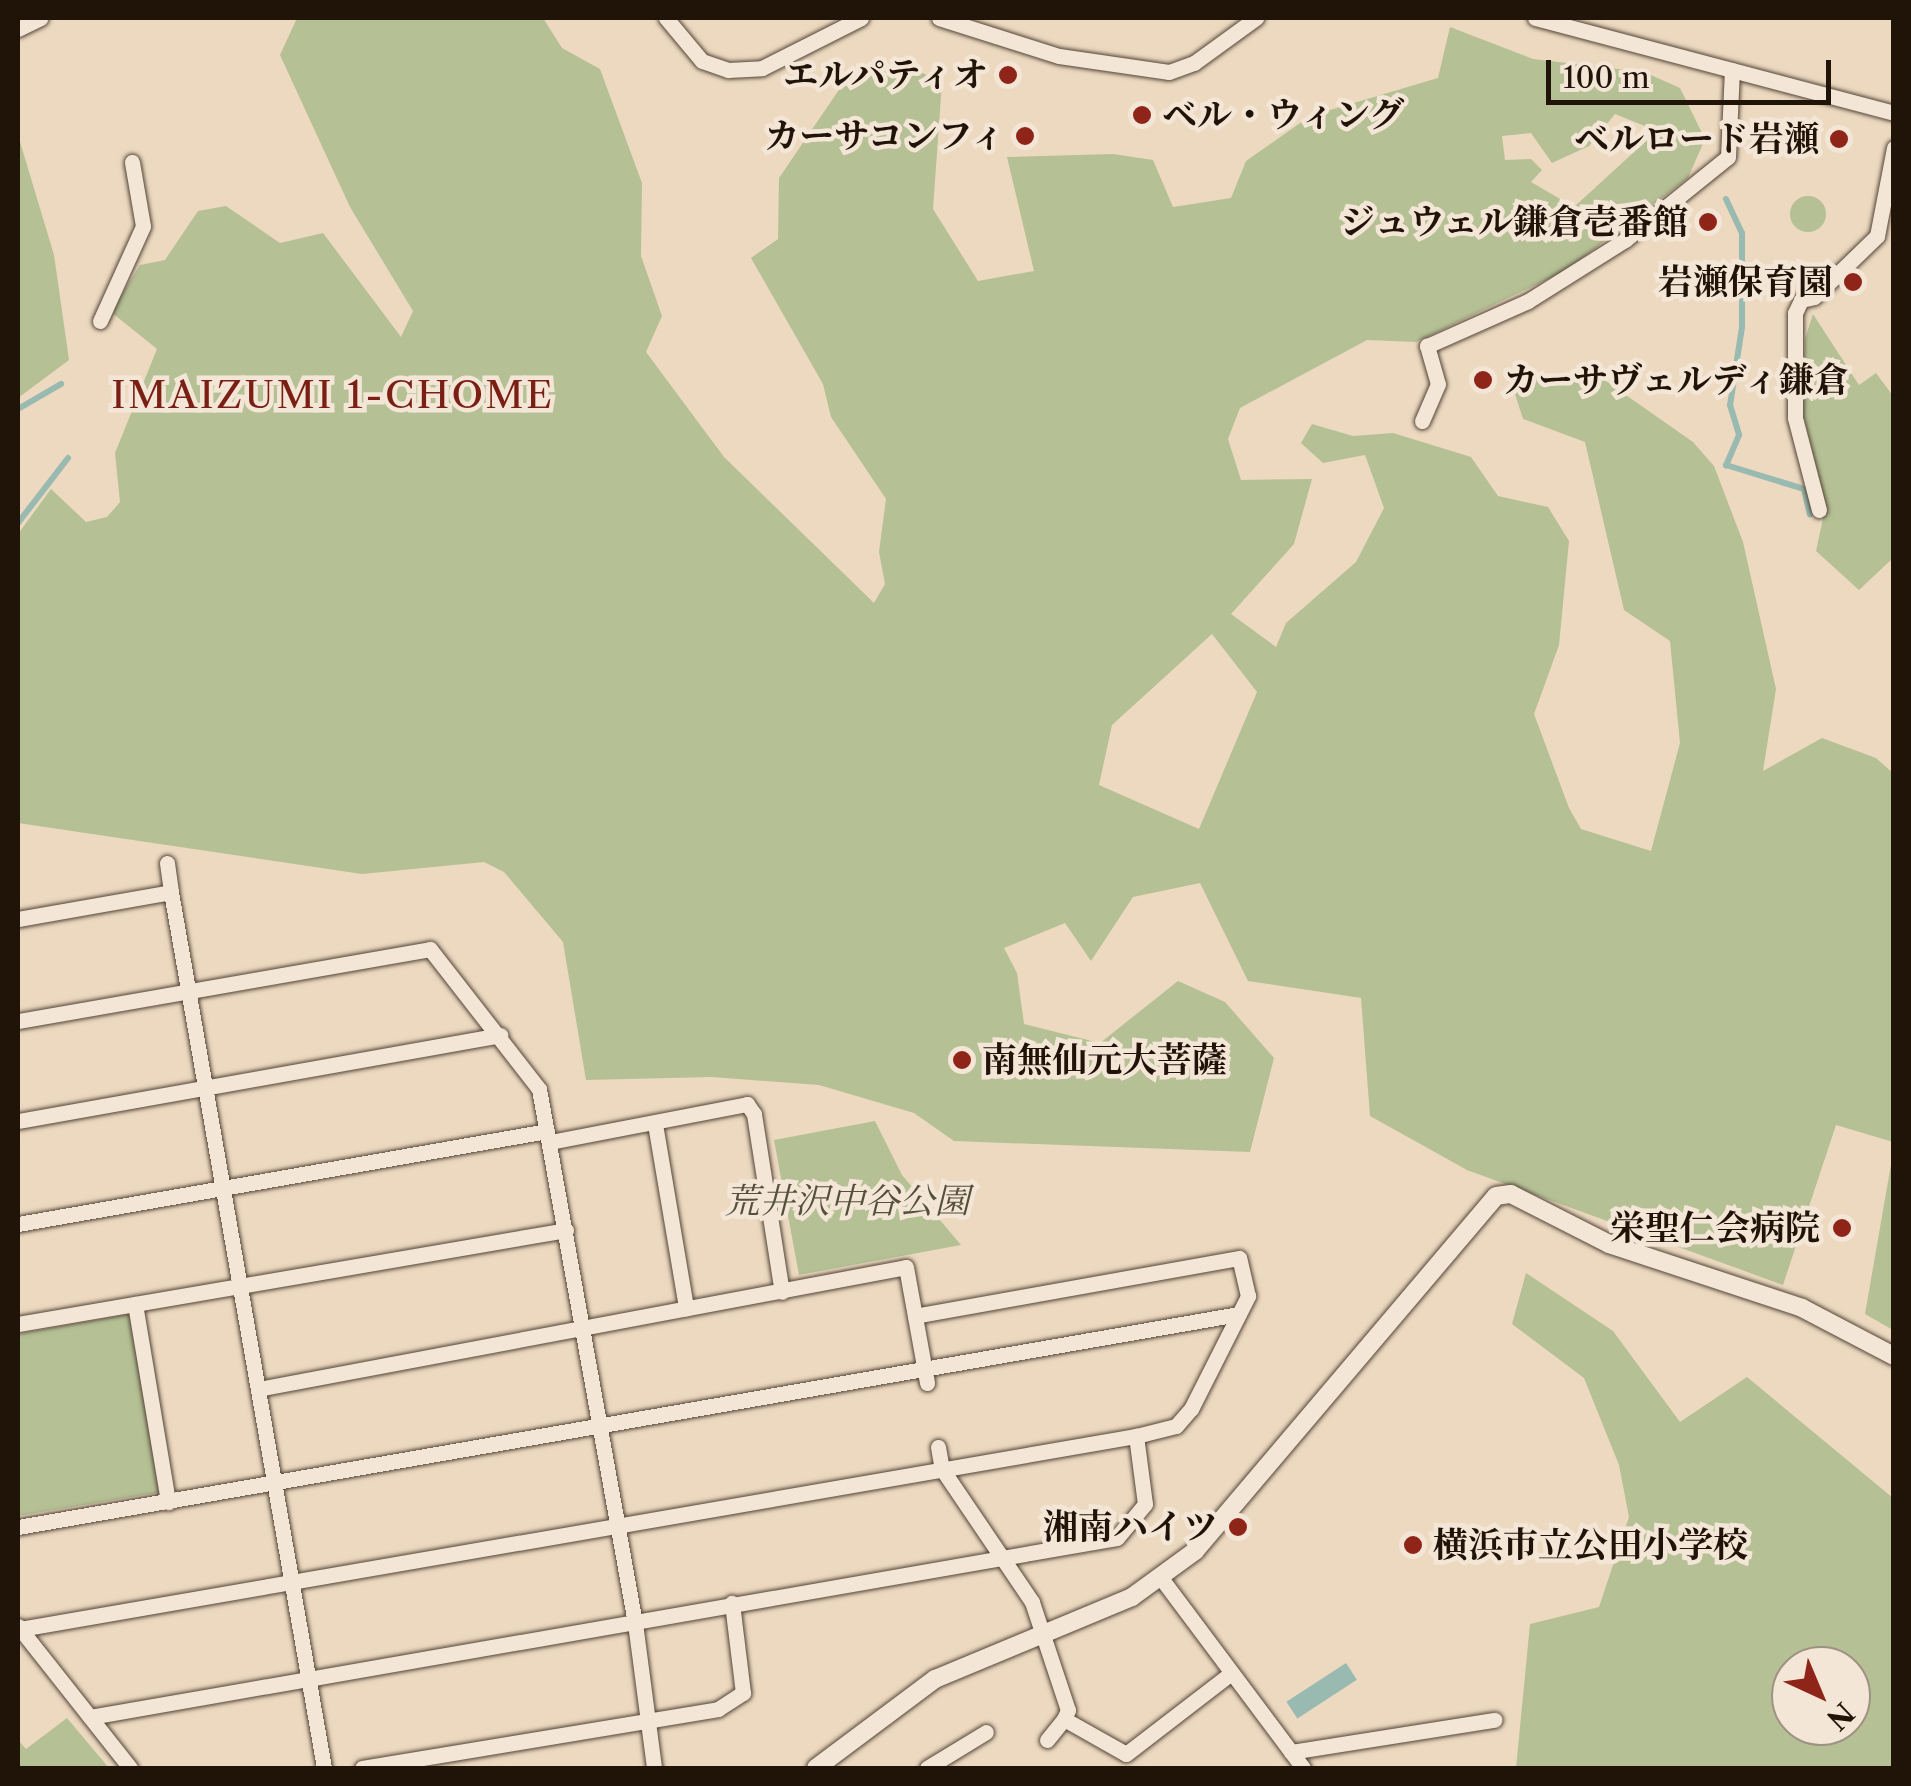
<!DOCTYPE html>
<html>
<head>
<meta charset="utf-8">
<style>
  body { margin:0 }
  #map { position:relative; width:1911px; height:1786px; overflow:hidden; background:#ecd9c0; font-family:"Libre Caslon Text","Noto Serif JP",serif }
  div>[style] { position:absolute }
  .green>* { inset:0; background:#b5c095 }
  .round { border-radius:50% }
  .water>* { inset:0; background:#99bab0; transform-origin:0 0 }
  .stream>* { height:6px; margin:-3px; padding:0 3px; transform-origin:3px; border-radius:3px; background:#99bab0 }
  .roads { filter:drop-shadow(0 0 2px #534436) drop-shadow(0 0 2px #534436) }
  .minor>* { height:15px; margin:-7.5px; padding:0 7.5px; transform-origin:7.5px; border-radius:7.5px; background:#f3e6d6 }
  .tertiary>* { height:18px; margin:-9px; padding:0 9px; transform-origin:9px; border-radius:9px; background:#f3e6d6 }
  .dots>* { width:28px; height:28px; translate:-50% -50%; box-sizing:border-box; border:5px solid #f3e6d6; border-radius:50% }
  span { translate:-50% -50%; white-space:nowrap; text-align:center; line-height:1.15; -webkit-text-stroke:9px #f3e6d6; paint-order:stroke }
  .poi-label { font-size:35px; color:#201308; font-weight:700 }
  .right { translate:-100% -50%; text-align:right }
  .left { translate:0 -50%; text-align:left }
  .park-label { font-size:35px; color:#545039; font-style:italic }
  .neighbourhood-label { font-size:38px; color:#7a1f14; letter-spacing:2.5px }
  .frame { position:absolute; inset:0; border:20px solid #201308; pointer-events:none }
  .north { position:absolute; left:1771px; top:1646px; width:100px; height:100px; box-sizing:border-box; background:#f3e6d6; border:2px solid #9f9284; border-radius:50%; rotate:136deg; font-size:28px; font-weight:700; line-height:40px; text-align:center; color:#201308 }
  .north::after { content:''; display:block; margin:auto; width:35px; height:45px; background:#8f2418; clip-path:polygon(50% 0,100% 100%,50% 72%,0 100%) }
  .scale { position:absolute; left:1546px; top:60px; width:285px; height:45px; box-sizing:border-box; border:5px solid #201308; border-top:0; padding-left:12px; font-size:30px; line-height:35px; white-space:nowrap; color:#201308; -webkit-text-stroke:8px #f3e6d6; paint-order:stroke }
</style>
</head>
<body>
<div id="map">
  <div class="green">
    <div style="clip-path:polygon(evenodd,297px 18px,543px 18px,562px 48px,600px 69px,642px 183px,641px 256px,662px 316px,646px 352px,724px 457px,874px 603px,885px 584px,879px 552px,886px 499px,831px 417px,823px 384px,751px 258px,778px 239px,779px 178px,847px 78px,903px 64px,942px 82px,933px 209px,978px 281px,1034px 271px,1007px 157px,1113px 154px,1153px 160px,1173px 207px,1231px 198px,1246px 161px,1310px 116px,1438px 78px,1450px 27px,1533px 59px,1644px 72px,1680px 88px,1705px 139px,1688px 178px,1565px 271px,1416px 342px,1367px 340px,1240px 408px,1228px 439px,1241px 480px,1312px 479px,1294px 544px,1231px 614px,1276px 647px,1286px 623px,1356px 562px,1384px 508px,1365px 455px,1323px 463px,1301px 443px,1312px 424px,1353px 436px,1393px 433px,1471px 457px,1498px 496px,1548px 507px,1569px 541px,1559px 645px,1534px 714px,1569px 808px,1581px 829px,1651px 851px,1680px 743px,1670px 641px,1624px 610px,1585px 442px,1523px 419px,1515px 394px,1534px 375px,1603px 379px,1693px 442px,1714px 466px,1743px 542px,1776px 689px,1763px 771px,1822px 738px,1876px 758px,1893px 773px,1893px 1142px,1836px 1125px,1783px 1285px,1467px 1170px,1370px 1116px,1361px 998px,1248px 981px,1200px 883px,1133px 897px,1091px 961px,1065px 923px,1004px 948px,1017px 973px,1024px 1024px,1100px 1043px,1178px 981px,1225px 1002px,1274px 1058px,1250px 1152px,954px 1141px,914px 1113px,819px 1085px,712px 1077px,586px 1080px,563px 942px,504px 872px,484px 862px,362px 874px,18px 823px,18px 534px,51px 489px,86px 522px,107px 517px,120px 502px,115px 453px,157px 349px,111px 312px,140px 265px,165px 260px,198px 211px,226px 206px,280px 243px,323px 233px,401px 337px,413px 311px,350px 207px,280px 55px,297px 18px,1615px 114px,1657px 131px,1574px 207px,1531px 182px,1542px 170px,1531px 159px,1505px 160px,1502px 136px,1531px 133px,1552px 163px,1589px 146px,1615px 114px,297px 18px,1212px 634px,1257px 692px,1199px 829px,1099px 785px,1112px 725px,1212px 634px)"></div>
    <div style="clip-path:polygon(18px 135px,54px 255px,69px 360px,18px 398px)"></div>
    <div class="round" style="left:1790px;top:196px;width:36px;height:36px"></div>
    <div style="clip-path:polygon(1813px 314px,1859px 385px,1876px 373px,1893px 396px,1893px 558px,1859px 590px,1816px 551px,1826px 505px,1803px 414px,1805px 339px)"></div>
    <div style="clip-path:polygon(875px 1121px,902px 1175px,961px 1245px,799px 1275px,774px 1140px)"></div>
    <div style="clip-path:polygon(1893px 1153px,1894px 1330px,1893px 1330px,1865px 1314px)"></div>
    <div style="clip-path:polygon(evenodd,1526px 1273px,1613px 1331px,1680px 1422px,1747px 1377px,1893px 1498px,1893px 1768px,1516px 1768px,1530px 1624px,1599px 1607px,1629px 1517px,1619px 1465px,1584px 1378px,1512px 1324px,1526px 1273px,1791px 1666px,1851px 1666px,1851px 1726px,1791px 1726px,1791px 1666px)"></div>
    <div style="clip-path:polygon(129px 1314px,161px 1492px,18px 1516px,18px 1334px)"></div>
    <div style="clip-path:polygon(67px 1718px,109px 1768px,18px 1768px,18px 1740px,26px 1749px)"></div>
  </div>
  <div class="water">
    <div style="left:1346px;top:1663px;width:20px;height:71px;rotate:57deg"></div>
  </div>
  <div class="stream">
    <div style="left:1726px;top:199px;width:38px;rotate:65deg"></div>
    <div style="left:1742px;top:233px;width:94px;rotate:90deg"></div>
    <div style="left:1742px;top:327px;width:79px;rotate:98.7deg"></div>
    <div style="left:1730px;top:405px;width:31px;rotate:73deg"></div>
    <div style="left:1739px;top:435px;width:33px;rotate:113deg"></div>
    <div style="left:1726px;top:465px;width:82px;rotate:17.1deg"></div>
    <div style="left:1804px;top:489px;width:26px;rotate:77deg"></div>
    <div style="left:18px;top:409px;width:50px;rotate:-30.2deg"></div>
    <div style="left:18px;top:523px;width:82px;rotate:-52.4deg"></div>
  </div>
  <div class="roads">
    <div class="minor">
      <div style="left:666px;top:18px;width:56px;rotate:50.1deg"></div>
      <div style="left:702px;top:61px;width:28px;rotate:19deg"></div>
      <div style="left:728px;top:70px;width:34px;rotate:-3deg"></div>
      <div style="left:762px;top:68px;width:111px;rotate:-26.8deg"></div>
      <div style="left:939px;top:18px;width:126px;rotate:17.6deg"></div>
      <div style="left:1059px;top:56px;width:111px;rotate:8.3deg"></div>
      <div style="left:1169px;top:72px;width:27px;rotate:-20deg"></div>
      <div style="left:1194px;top:63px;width:77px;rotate:-36deg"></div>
      <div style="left:1535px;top:18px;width:371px;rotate:14.8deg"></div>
      <div style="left:18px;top:29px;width:25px;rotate:-26deg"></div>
      <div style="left:100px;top:321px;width:104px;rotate:-65.6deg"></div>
      <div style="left:143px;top:226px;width:65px;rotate:-99.8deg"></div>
      <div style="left:1422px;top:421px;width:40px;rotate:-66.6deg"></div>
      <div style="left:1438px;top:384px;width:40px;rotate:-106deg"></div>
      <div style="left:1427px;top:346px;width:111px;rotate:-24deg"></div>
      <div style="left:1528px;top:301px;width:115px;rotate:-32.2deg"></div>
      <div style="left:1625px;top:240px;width:132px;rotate:-38.9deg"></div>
      <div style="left:1728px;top:157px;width:87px;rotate:-87.4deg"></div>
      <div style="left:1819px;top:510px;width:95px;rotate:-104.6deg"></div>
      <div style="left:1795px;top:418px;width:105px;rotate:-90deg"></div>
      <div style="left:1795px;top:313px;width:14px;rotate:-65deg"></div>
      <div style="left:1801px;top:300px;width:13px;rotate:-13deg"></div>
      <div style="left:1814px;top:297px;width:88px;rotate:-44.1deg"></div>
      <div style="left:1877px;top:236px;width:90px;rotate:-79.1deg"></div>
      <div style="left:167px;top:863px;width:29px;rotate:82deg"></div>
      <div style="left:18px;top:919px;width:155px;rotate:-10deg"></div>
      <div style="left:171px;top:892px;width:889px;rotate:80.09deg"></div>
      <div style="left:18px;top:1021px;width:418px;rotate:-9.9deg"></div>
      <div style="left:430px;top:949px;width:177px;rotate:52.1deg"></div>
      <div style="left:539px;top:1089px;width:543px;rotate:79.81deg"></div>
      <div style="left:635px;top:1623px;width:146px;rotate:82.5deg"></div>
      <div style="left:18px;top:1121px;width:490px;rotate:-10.1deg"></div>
      <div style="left:655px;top:1124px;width:187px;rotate:80.4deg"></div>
      <div style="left:550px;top:1142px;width:201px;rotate:-10.9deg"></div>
      <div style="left:747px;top:1104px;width:12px;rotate:55deg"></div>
      <div style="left:754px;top:1114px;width:180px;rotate:81.1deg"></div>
      <div style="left:18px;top:1224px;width:537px;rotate:-9.97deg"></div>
      <div style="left:135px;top:1304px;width:201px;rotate:80.5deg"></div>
      <div style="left:18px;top:1324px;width:556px;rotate:-9.73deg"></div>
      <div style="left:258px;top:1389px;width:659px;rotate:-10.66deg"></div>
      <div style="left:906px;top:1267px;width:118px;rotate:79.7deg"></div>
      <div style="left:938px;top:1447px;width:22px;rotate:80deg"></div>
      <div style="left:942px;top:1469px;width:161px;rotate:55.9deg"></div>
      <div style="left:1032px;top:1602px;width:114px;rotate:71.6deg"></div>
      <div style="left:1068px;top:1710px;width:10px;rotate:114deg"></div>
      <div style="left:1064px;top:1719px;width:71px;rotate:29.4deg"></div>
      <div style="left:1126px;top:1754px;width:131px;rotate:-37.6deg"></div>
      <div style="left:18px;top:1527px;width:1239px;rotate:-9.9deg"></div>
      <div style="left:1161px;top:1578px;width:237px;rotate:53.2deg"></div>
      <div style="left:18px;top:1626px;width:181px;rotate:51.7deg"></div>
      <div style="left:20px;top:1629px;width:1133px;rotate:-9.81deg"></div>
      <div style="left:1136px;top:1436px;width:41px;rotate:-14deg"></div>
      <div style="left:1176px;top:1426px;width:23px;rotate:-49deg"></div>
      <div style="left:1191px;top:1409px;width:127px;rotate:-63.2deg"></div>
      <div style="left:1248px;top:1296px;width:39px;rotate:-103deg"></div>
      <div style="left:1239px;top:1258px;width:329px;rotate:169.9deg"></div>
      <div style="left:90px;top:1717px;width:1042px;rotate:-9.89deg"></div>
      <div style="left:1117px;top:1538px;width:44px;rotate:-50.5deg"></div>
      <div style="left:1145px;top:1504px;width:69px;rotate:-97.5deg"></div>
      <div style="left:1047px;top:1740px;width:27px;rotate:-51deg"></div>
      <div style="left:1291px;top:1752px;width:206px;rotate:-9deg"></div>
      <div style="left:362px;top:1768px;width:361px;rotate:-9.4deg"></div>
      <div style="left:718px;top:1709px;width:30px;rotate:-33deg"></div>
      <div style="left:743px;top:1693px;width:91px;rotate:-97deg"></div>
      <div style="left:927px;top:1768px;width:69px;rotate:-31.4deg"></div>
    </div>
    <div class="tertiary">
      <div style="left:816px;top:1768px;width:149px;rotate:-36.8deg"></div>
      <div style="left:935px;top:1679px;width:213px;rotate:-22.6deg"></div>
      <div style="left:1132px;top:1597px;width:78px;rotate:-36.1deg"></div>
      <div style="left:1195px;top:1551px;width:465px;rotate:-49.7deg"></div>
      <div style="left:1496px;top:1196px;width:15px;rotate:-8deg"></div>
      <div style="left:1511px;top:1194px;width:110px;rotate:27deg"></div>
      <div style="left:1609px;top:1244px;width:203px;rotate:18.3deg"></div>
      <div style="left:1802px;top:1308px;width:104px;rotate:27.6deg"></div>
    </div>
  </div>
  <div class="dots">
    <div style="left:1008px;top:75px;background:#8f2418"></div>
    <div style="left:1142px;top:115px;background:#8f2418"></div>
    <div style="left:1025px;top:136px;background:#8f2418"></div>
    <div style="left:1839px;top:139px;background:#8f2418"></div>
    <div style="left:1708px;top:222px;background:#8f2418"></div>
    <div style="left:1853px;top:282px;background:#8f2418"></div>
    <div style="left:1483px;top:380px;background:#8f2418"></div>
    <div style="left:962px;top:1060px;background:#8f2418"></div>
    <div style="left:1842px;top:1228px;background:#8f2418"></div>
    <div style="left:1238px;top:1527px;background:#8f2418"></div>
    <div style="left:1413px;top:1545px;background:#8f2418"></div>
  </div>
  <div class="poi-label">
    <span class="right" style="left:988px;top:75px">エルパティオ</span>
    <span class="left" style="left:1162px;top:115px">ベル・ウィング</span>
    <span class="right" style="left:1005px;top:136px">カーサコンフィ</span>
    <span class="right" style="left:1819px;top:139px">ベルロード岩瀬</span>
    <span class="right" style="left:1688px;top:222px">ジュウェル鎌倉壱番館</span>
    <span class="right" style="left:1833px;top:282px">岩瀬保育園</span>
    <span class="left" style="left:1503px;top:380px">カーサヴェルディ鎌倉</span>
    <span class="left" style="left:982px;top:1060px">南無仙元大菩薩</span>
    <span class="right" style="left:1820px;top:1228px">栄聖仁会病院</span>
    <span class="right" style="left:1218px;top:1527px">湘南ハイツ</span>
    <span class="left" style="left:1433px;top:1545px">横浜市立公田小学校</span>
  </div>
  <div class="park-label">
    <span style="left:847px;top:1201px">荒井沢中谷公園</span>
  </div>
  <div class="neighbourhood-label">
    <span style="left:333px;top:395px">IMAIZUMI 1-CHOME</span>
  </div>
  <div class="frame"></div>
  <div class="north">N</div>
  <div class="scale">100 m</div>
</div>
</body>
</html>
